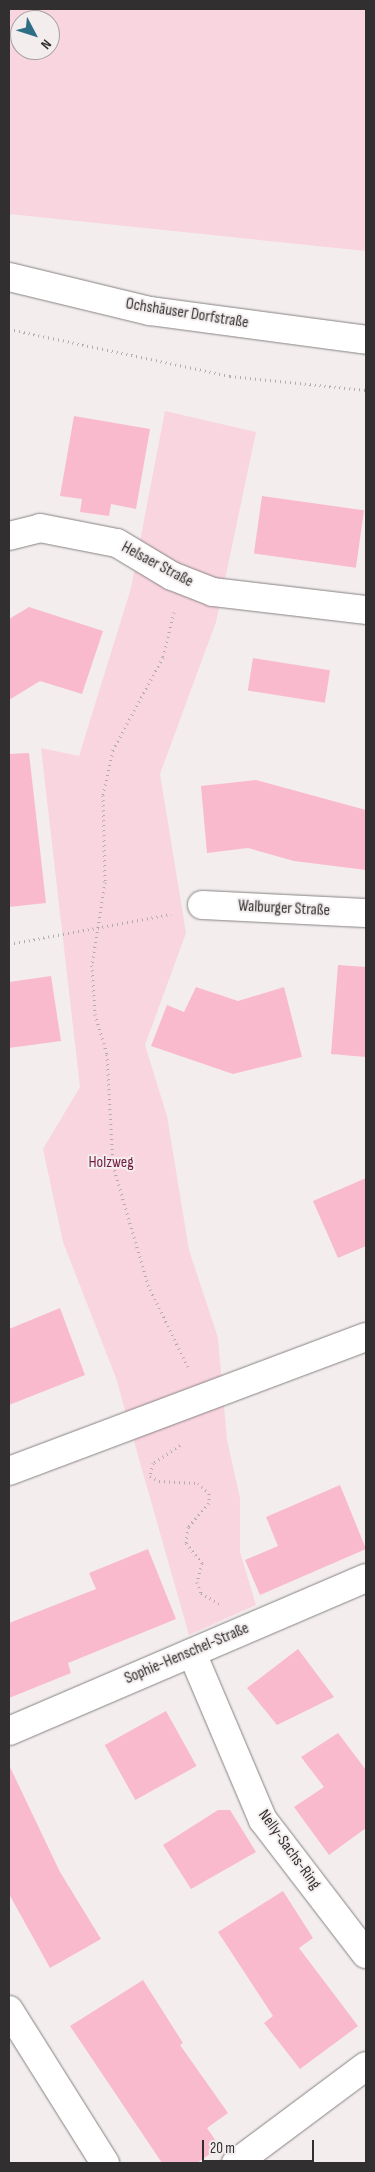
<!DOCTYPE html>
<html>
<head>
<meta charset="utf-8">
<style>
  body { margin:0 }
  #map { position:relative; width:375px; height:2172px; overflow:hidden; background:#f3edee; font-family:"Sofia Sans Condensed",sans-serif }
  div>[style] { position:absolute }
  .green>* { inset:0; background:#f9d5df }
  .building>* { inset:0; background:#fabacd; transform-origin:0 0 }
  .path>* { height:3px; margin-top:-1.5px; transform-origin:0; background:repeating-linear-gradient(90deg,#b1adae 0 1px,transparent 0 5px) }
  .roads { filter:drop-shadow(0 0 1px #878283) drop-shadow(0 0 1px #878283) }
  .minor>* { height:28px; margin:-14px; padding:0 14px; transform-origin:14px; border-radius:14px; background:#fff }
  .secondary>* { height:28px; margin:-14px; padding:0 14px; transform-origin:14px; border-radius:14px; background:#fff }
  span { translate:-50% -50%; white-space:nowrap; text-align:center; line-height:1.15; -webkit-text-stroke:4px #f3edee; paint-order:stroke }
  .street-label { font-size:16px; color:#312f2f }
  .park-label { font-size:16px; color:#71193f }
  .frame { position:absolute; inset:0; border:10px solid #312f2f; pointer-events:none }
  .north { position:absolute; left:10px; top:10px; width:50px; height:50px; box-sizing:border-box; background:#f3edee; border:1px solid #a5a1a2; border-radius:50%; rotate:130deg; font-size:14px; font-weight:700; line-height:20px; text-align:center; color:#312f2f }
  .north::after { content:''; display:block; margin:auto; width:18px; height:22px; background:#2f6f83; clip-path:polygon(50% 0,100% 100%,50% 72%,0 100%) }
  .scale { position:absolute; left:202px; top:2140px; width:112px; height:22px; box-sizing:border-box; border:2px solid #312f2f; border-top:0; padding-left:6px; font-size:15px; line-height:18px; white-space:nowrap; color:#312f2f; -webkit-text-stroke:4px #f3edee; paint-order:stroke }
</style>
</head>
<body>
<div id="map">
  <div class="green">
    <div style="clip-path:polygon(evenodd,9px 9px,366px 9px,366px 251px,9px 214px,9px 9px,20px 20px,50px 20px,50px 50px,20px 50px,20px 20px)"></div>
    <div style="clip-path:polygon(165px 411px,256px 432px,216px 622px,160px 774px,186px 933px,145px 1045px,167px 1116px,189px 1250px,218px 1338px,227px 1440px,240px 1498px,240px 1552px,256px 1605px,189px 1635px,116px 1378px,63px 1242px,43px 1149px,80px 1087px,41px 748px,79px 756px,131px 588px)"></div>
  </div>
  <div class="building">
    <div style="clip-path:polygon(74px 416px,150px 429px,136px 509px,111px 504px,109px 516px,80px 512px,82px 499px,60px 496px)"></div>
    <div style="left:262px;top:496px;width:103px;height:58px;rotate:8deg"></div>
    <div style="clip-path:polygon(29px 607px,103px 631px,82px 694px,40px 681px,9px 700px,9px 619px)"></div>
    <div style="left:253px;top:658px;width:78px;height:33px;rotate:9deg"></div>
    <div style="clip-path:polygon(29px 753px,46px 903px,9px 907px,9px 754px)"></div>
    <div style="clip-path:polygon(256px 780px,366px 810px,366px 870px,294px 861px,248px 848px,207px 853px,201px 786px)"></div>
    <div style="clip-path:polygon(338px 965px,366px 967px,366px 1057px,331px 1054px)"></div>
    <div style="clip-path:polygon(51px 976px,61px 1041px,9px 1048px,9px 982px)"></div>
    <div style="clip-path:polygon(196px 987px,238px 1001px,284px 987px,302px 1057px,233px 1074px,151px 1046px,167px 1005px,184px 1012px)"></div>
    <div style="clip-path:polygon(366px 1178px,366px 1246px,338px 1258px,313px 1201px)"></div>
    <div style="clip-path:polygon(60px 1308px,85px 1375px,9px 1405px,9px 1329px)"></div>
    <div style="clip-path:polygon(340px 1485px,366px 1549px,260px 1595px,245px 1560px,278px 1546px,266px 1517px)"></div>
    <div style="clip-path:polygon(148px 1549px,176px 1619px,68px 1663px,71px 1673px,9px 1698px,9px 1623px,96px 1589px,89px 1573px)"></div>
    <div style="clip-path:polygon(298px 1649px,334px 1697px,277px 1725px,247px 1688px)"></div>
    <div style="left:166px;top:1711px;width:63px;height:70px;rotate:61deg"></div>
    <div style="clip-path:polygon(338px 1733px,366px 1770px,366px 1828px,329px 1855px,294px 1807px,324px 1787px,301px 1757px)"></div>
    <div style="clip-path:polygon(9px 1765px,60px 1872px,101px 1939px,50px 1968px,9px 1894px)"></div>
    <div style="clip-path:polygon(218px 1810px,230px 1810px,256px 1852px,191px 1889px,163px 1845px)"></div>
    <div style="clip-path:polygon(283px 1891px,313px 1938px,299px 1948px,358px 2026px,300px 2069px,264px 2023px,273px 2016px,218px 1932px)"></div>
    <div style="clip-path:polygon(143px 1980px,183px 2043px,180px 2045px,228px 2113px,207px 2128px,220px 2147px,197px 2163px,162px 2163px,70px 2026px)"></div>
  </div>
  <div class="path">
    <div style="left:9px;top:329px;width:226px;rotate:12deg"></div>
    <div style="left:230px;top:376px;width:137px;rotate:5.9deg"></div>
    <div style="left:174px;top:612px;width:46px;rotate:103.7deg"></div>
    <div style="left:163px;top:657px;width:106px;rotate:118.3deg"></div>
    <div style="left:113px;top:750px;width:46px;rotate:102.5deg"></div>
    <div style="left:103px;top:795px;width:87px;rotate:88.7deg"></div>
    <div style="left:105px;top:882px;width:84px;rotate:98.9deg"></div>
    <div style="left:92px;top:965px;width:49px;rotate:86.5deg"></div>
    <div style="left:95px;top:1014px;width:42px;rotate:73.3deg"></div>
    <div style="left:107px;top:1054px;width:111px;rotate:86.9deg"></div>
    <div style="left:113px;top:1165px;width:125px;rotate:73.7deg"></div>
    <div style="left:148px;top:1285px;width:91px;rotate:64deg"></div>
    <div style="left:9px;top:944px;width:165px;rotate:-10.5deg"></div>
    <div style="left:180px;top:1445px;width:32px;rotate:146deg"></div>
    <div style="left:153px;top:1463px;width:13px;rotate:103deg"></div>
    <div style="left:150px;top:1476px;width:10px;rotate:29deg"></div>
    <div style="left:159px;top:1481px;width:39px;rotate:3deg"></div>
    <div style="left:198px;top:1483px;width:15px;rotate:42deg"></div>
    <div style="left:209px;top:1493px;width:10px;rotate:90deg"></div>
    <div style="left:209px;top:1503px;width:32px;rotate:131deg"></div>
    <div style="left:188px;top:1527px;width:16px;rotate:97deg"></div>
    <div style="left:186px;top:1543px;width:26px;rotate:51deg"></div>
    <div style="left:202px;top:1563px;width:20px;rotate:105deg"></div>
    <div style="left:197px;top:1582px;width:12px;rotate:70deg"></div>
    <div style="left:201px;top:1593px;width:21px;rotate:31deg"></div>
  </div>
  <div class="roads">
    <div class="minor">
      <div style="left:9px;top:536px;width:32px;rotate:-14deg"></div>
      <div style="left:40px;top:528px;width:78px;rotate:11deg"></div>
      <div style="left:117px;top:543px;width:64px;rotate:31deg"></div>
      <div style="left:172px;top:576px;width:44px;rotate:21.3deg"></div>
      <div style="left:213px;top:592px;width:154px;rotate:6.7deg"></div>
      <div style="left:202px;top:905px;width:164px;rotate:2.8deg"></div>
      <div style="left:9px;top:1471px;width:381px;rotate:-20.6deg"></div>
      <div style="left:192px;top:1653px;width:181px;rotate:67deg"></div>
      <div style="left:263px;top:1820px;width:169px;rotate:52.5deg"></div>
      <div style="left:9px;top:1731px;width:388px;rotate:-23.2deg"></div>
      <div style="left:9px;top:2010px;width:181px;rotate:57.9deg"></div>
      <div style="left:236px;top:2163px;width:162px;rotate:-36.7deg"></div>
    </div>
    <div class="secondary">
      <div style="left:9px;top:277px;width:145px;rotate:13.6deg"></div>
      <div style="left:150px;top:311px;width:218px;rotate:7.6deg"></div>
    </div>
  </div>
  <div class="street-label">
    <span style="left:187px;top:314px;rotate:9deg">Ochshäuser Dorfstraße</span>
    <span style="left:157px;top:565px;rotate:28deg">Helsaer Straße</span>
    <span style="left:284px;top:909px;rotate:3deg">Walburger Straße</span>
    <span style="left:187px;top:1654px;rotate:-23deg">Sophie-Henschel-Straße</span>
    <span style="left:289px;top:1850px;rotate:54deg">Nelly-Sachs-Ring</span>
  </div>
  <div class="park-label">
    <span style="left:111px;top:1163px">Holzweg</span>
  </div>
  <div class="frame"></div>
  <div class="north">N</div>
  <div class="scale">20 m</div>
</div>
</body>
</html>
